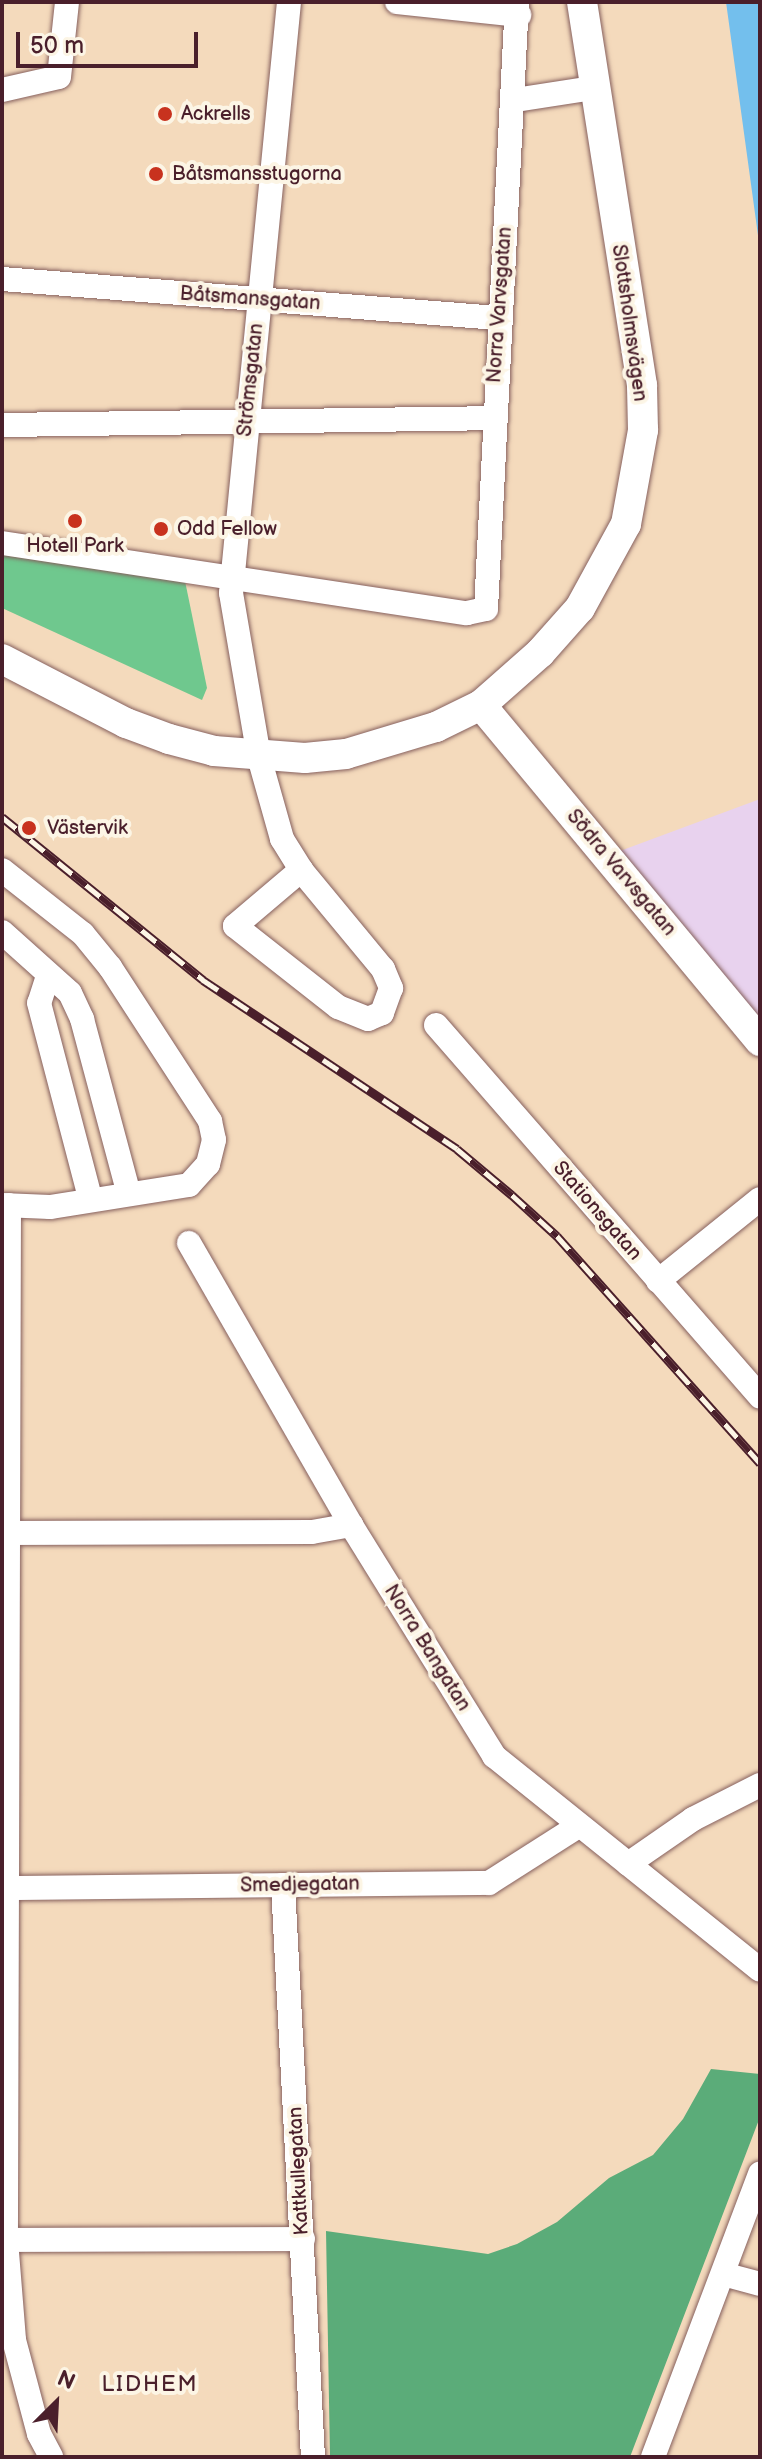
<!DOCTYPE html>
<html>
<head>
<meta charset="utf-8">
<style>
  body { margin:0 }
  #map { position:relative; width:762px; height:2459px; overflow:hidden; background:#f4dabc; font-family:"Balsamiq Sans",sans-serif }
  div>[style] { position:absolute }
  .built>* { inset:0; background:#e8d2ee }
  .green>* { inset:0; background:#6fc88e }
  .forest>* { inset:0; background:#5bac79 }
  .water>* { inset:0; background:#73bfed }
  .roads { filter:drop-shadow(0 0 2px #86605e) drop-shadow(0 0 2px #86605e) }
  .minor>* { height:24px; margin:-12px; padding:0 12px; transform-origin:12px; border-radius:12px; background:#fff }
  .tertiary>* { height:30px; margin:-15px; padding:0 15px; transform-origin:15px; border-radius:15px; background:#fff }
  .rail>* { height:9px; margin-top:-4.5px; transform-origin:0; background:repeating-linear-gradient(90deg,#fcf5e5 0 18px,#4a1f2b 0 36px); box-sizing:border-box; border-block:2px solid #4a1f2b }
  .dots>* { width:22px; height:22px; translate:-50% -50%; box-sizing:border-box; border:4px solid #fcf5e5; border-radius:50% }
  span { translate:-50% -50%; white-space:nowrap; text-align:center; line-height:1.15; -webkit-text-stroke:8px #fcf5e5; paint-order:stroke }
  .poi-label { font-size:20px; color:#4a1f2b }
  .left { translate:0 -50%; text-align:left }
  .street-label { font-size:20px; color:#4a1f2b }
  .neighbourhood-label { font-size:22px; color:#4a1f2b; letter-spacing:2px }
  .frame { position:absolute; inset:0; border:4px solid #4a1f2b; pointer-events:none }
  .north { position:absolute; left:16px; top:2363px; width:80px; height:80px; -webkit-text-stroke:6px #fcf5e5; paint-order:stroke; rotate:24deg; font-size:22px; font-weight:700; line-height:32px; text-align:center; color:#4a1f2b }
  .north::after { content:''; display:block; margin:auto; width:28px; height:36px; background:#4a1f2b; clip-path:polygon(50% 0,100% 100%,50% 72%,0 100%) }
  .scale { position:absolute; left:16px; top:32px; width:182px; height:36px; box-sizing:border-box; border:4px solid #4a1f2b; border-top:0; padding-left:10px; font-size:24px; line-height:28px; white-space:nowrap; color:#4a1f2b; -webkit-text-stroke:6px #fcf5e5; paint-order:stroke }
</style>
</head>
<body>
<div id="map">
  <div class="built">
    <div style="clip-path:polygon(760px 799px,760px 1022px,620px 851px)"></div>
  </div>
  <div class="green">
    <div style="clip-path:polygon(2px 555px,185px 581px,207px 688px,202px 700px,2px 608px)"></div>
  </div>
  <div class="forest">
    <div style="clip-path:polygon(711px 2069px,760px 2074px,760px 2117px,630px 2457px,330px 2457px,326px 2231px,488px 2254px,517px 2244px,557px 2222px,609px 2178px,653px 2155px,683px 2119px)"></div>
  </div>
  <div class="water">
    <div style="clip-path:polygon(726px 2px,760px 2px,760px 250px,737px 82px)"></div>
  </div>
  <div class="roads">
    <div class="minor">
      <div style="left:289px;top:2px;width:594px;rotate:95.6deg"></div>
      <div style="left:231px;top:593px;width:166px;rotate:80.3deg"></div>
      <div style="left:259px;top:757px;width:85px;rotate:74.3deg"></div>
      <div style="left:282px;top:839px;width:36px;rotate:58deg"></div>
      <div style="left:301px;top:870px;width:129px;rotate:50.4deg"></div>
      <div style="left:383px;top:969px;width:21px;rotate:67deg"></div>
      <div style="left:391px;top:988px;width:27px;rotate:110deg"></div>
      <div style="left:382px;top:1013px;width:15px;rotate:157deg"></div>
      <div style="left:368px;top:1019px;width:32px;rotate:-158deg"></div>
      <div style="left:338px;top:1007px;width:131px;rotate:-141.8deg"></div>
      <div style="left:235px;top:926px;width:87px;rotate:-40.3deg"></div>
      <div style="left:397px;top:2px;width:123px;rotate:6.1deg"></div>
      <div style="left:2px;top:90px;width:58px;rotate:-12.8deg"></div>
      <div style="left:59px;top:77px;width:75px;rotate:-83.9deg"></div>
      <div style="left:515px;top:100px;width:79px;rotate:-8.7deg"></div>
      <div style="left:2px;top:279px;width:499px;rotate:4.5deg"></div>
      <div style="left:2px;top:425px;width:490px;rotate:-0.8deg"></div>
      <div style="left:2px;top:543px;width:470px;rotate:8.6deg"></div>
      <div style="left:467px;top:613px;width:19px;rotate:-12deg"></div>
      <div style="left:486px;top:609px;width:608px;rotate:-87.08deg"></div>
      <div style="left:2px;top:870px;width:103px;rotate:38.3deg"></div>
      <div style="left:83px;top:934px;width:43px;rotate:50.7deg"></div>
      <div style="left:110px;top:967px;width:184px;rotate:57deg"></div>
      <div style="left:210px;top:1121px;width:19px;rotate:78deg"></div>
      <div style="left:214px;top:1140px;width:25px;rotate:104deg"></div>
      <div style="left:208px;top:1164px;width:28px;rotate:132deg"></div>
      <div style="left:189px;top:1185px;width:141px;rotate:171deg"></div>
      <div style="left:50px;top:1207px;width:48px;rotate:-177.6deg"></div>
      <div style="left:2px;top:932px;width:91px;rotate:41.9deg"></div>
      <div style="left:70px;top:993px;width:29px;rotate:65deg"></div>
      <div style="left:82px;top:1019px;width:178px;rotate:75deg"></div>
      <div style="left:48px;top:976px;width:28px;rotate:108deg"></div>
      <div style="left:39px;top:1003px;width:202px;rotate:75.3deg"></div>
      <div style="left:436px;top:1025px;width:493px;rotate:48.9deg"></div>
      <div style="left:9px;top:1205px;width:1035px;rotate:90.17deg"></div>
      <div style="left:6px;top:2240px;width:100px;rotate:85.4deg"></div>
      <div style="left:14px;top:2340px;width:97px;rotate:75.1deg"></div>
      <div style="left:39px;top:2434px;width:26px;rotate:62deg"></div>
      <div style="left:189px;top:1243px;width:325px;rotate:60.1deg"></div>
      <div style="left:351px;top:1525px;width:272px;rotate:58.2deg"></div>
      <div style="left:494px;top:1756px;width:341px;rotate:38.8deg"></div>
      <div style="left:658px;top:1281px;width:131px;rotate:-38.8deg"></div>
      <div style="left:2px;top:1533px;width:310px;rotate:-0.2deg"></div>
      <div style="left:312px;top:1532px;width:40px;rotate:-10deg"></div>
      <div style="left:628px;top:1864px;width:79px;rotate:-34.7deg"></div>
      <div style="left:693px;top:1819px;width:75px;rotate:-26.9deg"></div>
      <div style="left:283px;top:1885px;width:573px;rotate:87deg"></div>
      <div style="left:6px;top:1888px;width:483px;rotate:-0.6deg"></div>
      <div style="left:489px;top:1883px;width:104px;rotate:-32.5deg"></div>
      <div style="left:2px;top:2240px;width:301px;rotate:-0.2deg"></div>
      <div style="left:723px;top:2274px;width:38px;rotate:15deg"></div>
      <div style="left:653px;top:2457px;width:303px;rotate:-69.3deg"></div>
    </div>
    <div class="tertiary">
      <div style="left:2px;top:659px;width:140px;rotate:27.3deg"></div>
      <div style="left:126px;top:723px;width:46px;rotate:20.4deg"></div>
      <div style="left:169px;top:739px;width:47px;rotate:14.9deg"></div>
      <div style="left:214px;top:751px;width:91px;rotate:4.4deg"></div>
      <div style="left:305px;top:758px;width:41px;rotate:-5.6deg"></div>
      <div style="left:346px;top:754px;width:94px;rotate:-16.7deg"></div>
      <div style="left:436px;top:727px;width:50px;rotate:-26.1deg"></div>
      <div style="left:481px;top:705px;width:79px;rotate:-41.4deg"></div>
      <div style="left:540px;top:653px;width:60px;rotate:-48.4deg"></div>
      <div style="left:580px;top:608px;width:96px;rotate:-61.3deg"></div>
      <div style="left:626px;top:524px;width:96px;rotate:-79.7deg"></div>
      <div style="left:643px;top:430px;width:45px;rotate:-91.3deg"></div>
      <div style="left:642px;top:385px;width:388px;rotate:-98.9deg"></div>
      <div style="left:481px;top:705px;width:437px;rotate:50.3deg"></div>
    </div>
  </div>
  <div class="rail">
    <div style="left:2px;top:817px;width:259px;rotate:39deg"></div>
    <div style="left:203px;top:980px;width:305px;rotate:33.6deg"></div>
    <div style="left:457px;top:1149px;width:72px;rotate:39.9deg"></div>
    <div style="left:512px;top:1195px;width:61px;rotate:42.3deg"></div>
    <div style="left:557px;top:1236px;width:305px;rotate:48.2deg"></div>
  </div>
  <div class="dots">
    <div style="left:165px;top:114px;background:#c8321e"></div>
    <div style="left:156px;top:174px;background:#c8321e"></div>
    <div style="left:75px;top:521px;background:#c8321e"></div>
    <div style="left:161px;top:529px;background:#c8321e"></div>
    <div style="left:29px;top:828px;background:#c8321e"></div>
  </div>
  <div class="poi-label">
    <span class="left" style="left:181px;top:114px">Ackrells</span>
    <span class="left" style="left:172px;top:174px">Båtsmansstugorna</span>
    <span class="left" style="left:177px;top:529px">Odd Fellow</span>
    <span style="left:75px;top:546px">Hotell Park</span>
    <span class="left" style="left:47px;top:828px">Västervik</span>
  </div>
  <div class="street-label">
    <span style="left:250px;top:299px;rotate:4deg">Båtsmansgatan</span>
    <span style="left:500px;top:305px;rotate:-86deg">Norra Varvsgatan</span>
    <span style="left:629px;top:323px;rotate:82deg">Slottsholmsvägen</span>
    <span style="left:251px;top:380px;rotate:-84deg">Strömsgatan</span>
    <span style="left:621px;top:873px;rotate:50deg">Södra Varvsgatan</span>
    <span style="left:597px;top:1211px;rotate:49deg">Stationsgatan</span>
    <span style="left:427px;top:1648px;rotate:58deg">Norra Bangatan</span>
    <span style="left:300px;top:1885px;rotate:-1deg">Smedjegatan</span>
    <span style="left:299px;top:2171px;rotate:-93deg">Kattkullegatan</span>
  </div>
  <div class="neighbourhood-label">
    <span style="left:150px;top:2385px">LIDHEM</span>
  </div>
  <div class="frame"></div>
  <div class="north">N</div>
  <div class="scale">50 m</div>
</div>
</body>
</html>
